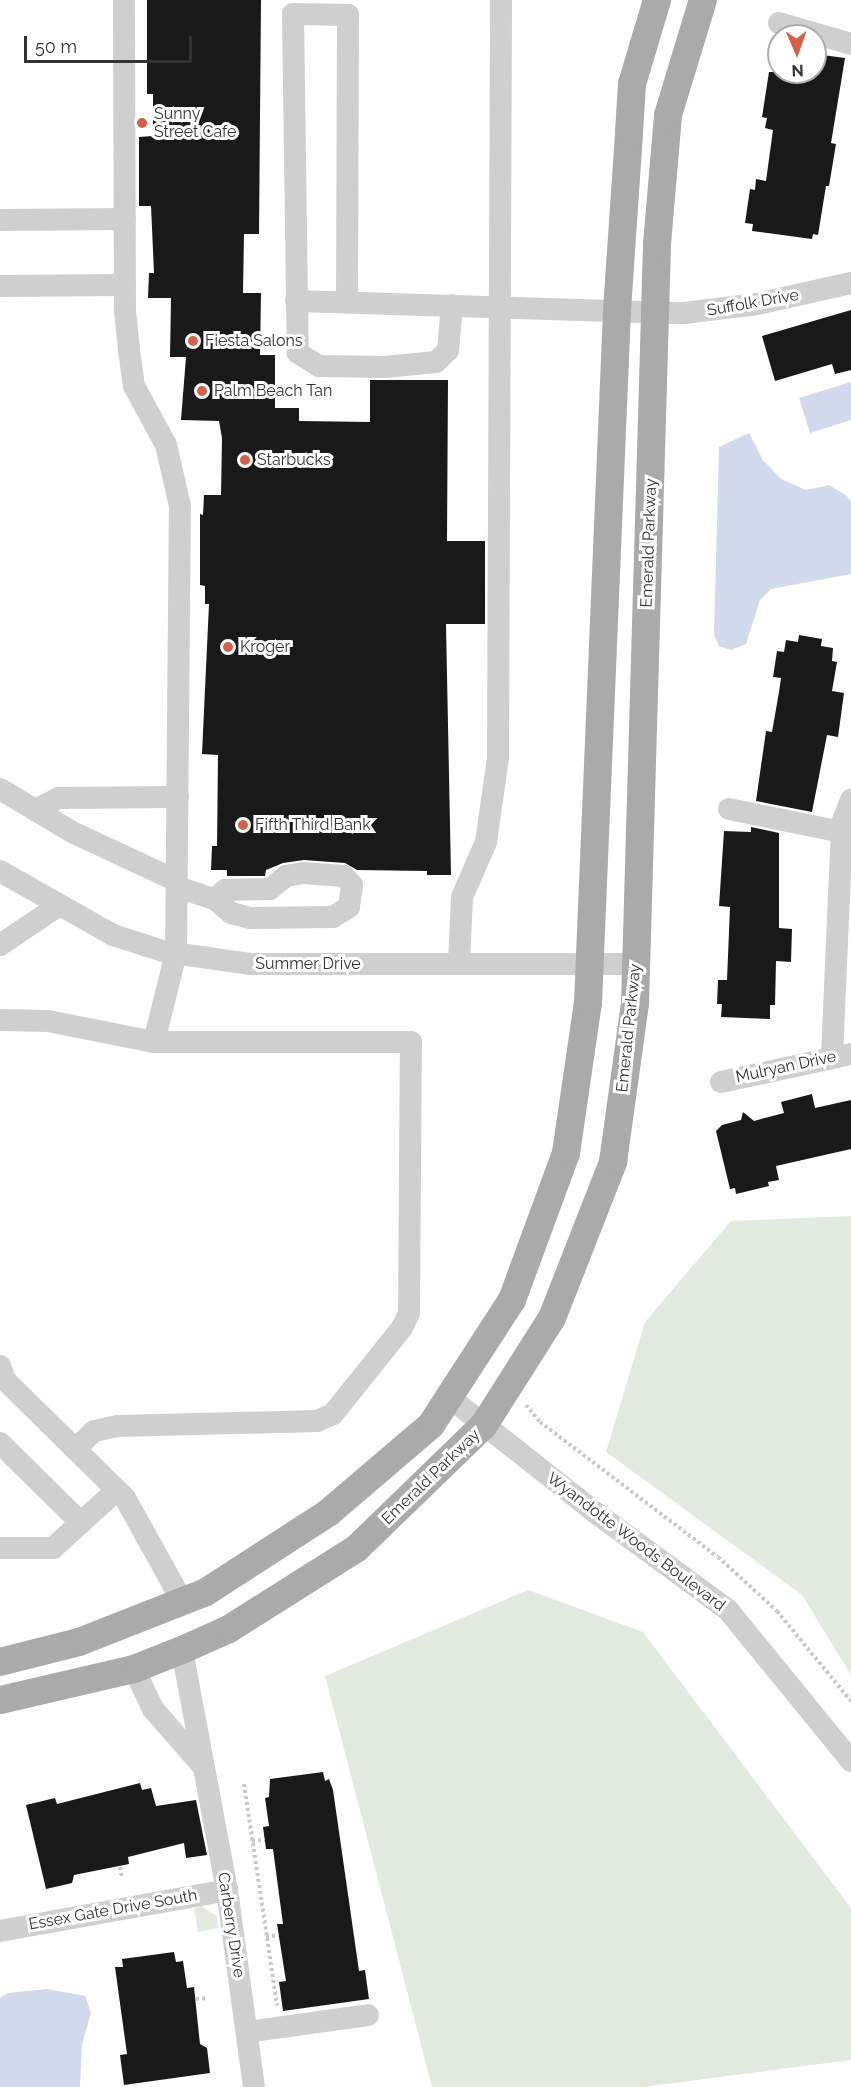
<!DOCTYPE html>
<html>
<head>
<meta charset="utf-8">
<style>
  body { margin:0 }
  #map { position:relative; width:851px; height:2087px; overflow:hidden; background:#fff; font-family:Raleway,sans-serif }
  div>[style] { position:absolute }
  .green>* { inset:0; background:#e2eadf }
  .water>* { inset:0; background:#d1daea }
  .building>* { inset:0; background:#191919 }
  .path>* { height:4px; margin-top:-2px; transform-origin:0; background:repeating-linear-gradient(90deg,#c9c9c9 0 3px,transparent 0 6px) }
  .minor>* { height:22px; margin:-11px; padding:0 11px; transform-origin:11px; border-radius:11px; background:#cfcfcf }
  .major>* { height:28px; margin:-14px; padding:0 14px; transform-origin:14px; border-radius:14px; background:#aaa }
  .dots>* { width:16px; height:16px; translate:-50% -50%; box-sizing:border-box; border:3px solid #fff; border-radius:50% }
  span { translate:-50% -50%; white-space:nowrap; text-align:center; line-height:1.15; -webkit-text-stroke:6px #fff; paint-order:stroke }
  .poi-label { font-size:16px; color:#323232 }
  .left { translate:0 -50%; text-align:left }
  .street-label { font-size:16px; color:#323232 }
  .north { position:absolute; left:767px; top:24px; width:60px; height:60px; box-sizing:border-box; background:#fff; border:2px solid #adadad; border-radius:50%; rotate:178deg; font-size:16px; font-weight:700; line-height:24px; text-align:center; color:#323232 }
  .north::after { content:''; display:block; margin:auto; width:21px; height:27px; background:#d55f48; clip-path:polygon(50% 0,100% 100%,50% 72%,0 100%) }
  .scale { position:absolute; left:24px; top:36px; width:168px; height:27px; box-sizing:border-box; border:3px solid #323232; border-top:0; padding-left:8px; font-size:18px; line-height:21px; white-space:nowrap; color:#323232; -webkit-text-stroke:4px #fff; paint-order:stroke }
</style>
</head>
<body>
<div id="map">
  <div class="green">
    <div style="clip-path:polygon(851px 1216px,851px 1675px,802px 1595px,606px 1452px,645px 1322px,731px 1221px)"></div>
    <div style="clip-path:polygon(528px 1590px,643px 1632px,851px 1908px,851px 2060px,643px 2087px,432px 2087px,325px 1676px)"></div>
    <div style="clip-path:polygon(201px 1906px,217px 1916px,218px 1928px,198px 1932px,194px 1908px)"></div>
  </div>
  <div class="water">
    <div style="clip-path:polygon(851px 382px,851px 420px,810px 433px,799px 398px)"></div>
    <div style="clip-path:polygon(749px 433px,763px 460px,781px 479px,806px 490px,829px 485px,847px 496px,851px 502px,851px 574px,771px 589px,760px 600px,746px 644px,731px 650px,719px 646px,714px 635px,719px 447px)"></div>
    <div style="clip-path:polygon(48px 1989px,85px 1996px,91px 2013px,82px 2044px,80px 2087px,0 2087px,0 1998px,8px 1993px)"></div>
  </div>
  <div class="building">
    <div style="clip-path:polygon(147px 0,261px 0,259px 234px,244px 234px,243px 293px,261px 293px,260px 355px,275px 355px,275px 408px,299px 408px,299px 421px,370px 422px,370px 380px,448px 380px,447px 541px,485px 541px,485px 624px,446px 624px,451px 875px,427px 875px,427px 871px,357px 870px,345px 863px,304px 860px,283px 863px,266px 870px,265px 876px,227px 876px,227px 870px,211px 870px,212px 846px,217px 846px,218px 755px,202px 754px,209px 604px,205px 604px,205px 586px,200px 585px,200px 514px,203px 515px,204px 495px,221px 495px,222px 438px,219px 421px,181px 420px,186px 357px,170px 357px,171px 298px,148px 298px,149px 273px,154px 273px,151px 206px,139px 206px,139px 137px,153px 136px,153px 94px,147px 94px)"></div>
    <div style="clip-path:polygon(815px 54px,845px 58px,831px 143px,836px 144px,829px 186px,826px 186px,818px 235px,813px 234px,812px 239px,752px 231px,753px 224px,745px 223px,750px 189px,755px 190px,756px 179px,766px 181px,773px 130px,765px 128px,767px 118px,762px 117px,769px 72px,815px 72px)"></div>
    <div style="clip-path:polygon(851px 310px,851px 370px,835px 374px,832px 364px,775px 381px,762px 336px)"></div>
    <div style="clip-path:polygon(799px 635px,822px 639px,821px 646px,833px 648px,832px 661px,837px 662px,832px 691px,844px 693px,838px 737px,827px 735px,812px 812px,756px 801px,766px 731px,772px 732px,779px 692px,781px 678px,773px 677px,777px 651px,784px 652px,786px 640px,798px 642px)"></div>
    <div style="clip-path:polygon(751px 827px,779px 833px,779px 928px,792px 929px,791px 962px,776px 961px,775px 1005px,770px 1005px,770px 1019px,721px 1017px,722px 1004px,717px 1004px,718px 980px,727px 980px,730px 907px,719px 906px,724px 831px,751px 832px)"></div>
    <div style="clip-path:polygon(812px 1094px,815px 1108px,851px 1100px,851px 1149px,776px 1166px,779px 1180px,768px 1182px,769px 1186px,736px 1194px,735px 1188px,730px 1189px,716px 1131px,722px 1125px,741px 1120px,743px 1112px,754px 1121px,784px 1113px,781px 1102px)"></div>
    <div style="clip-path:polygon(323px 1772px,325px 1781px,329px 1779px,333px 1790px,359px 1971px,365px 1970px,369px 1999px,283px 2011px,279px 1982px,286px 1981px,277px 1924px,283px 1924px,273px 1849px,266px 1849px,263px 1827px,269px 1826px,265px 1798px,269px 1797px,270px 1779px)"></div>
    <div style="clip-path:polygon(140px 1783px,142px 1790px,151px 1788px,156px 1806px,196px 1800px,207px 1855px,186px 1858px,184px 1843px,128px 1857px,129px 1864px,74px 1875px,72px 1883px,46px 1889px,26px 1805px,55px 1798px,57px 1804px)"></div>
    <div style="clip-path:polygon(174px 1952px,176px 1962px,183px 1961px,187px 1988px,194px 1987px,200px 2044px,207px 2048px,210px 2073px,124px 2085px,120px 2055px,127px 2054px,115px 1967px,123px 1967px,122px 1959px)"></div>
  </div>
  <div class="path">
    <div style="left:526px;top:1405px;width:22px;rotate:51deg"></div>
    <div style="left:540px;top:1422px;width:223px;rotate:37.2deg"></div>
    <div style="left:718px;top:1557px;width:80px;rotate:42.5deg"></div>
    <div style="left:777px;top:1611px;width:117px;rotate:50.6deg"></div>
    <div style="left:244px;top:1784px;width:224px;rotate:81.5deg"></div>
    <div style="left:252px;top:1841px;width:13px;rotate:-4deg"></div>
    <div style="left:120px;top:1867px;width:10px;rotate:79deg"></div>
    <div style="left:266px;top:1937px;width:13px;rotate:-9deg"></div>
    <div style="left:196px;top:1999px;width:12px;rotate:-5deg"></div>
  </div>
  <div class="minor">
    <div style="left:779px;top:23px;width:75px;rotate:16.3deg"></div>
    <div style="left:0;top:220px;width:125px;rotate:-0.5deg"></div>
    <div style="left:0;top:286px;width:125px;rotate:-0.5deg"></div>
    <div style="left:296px;top:301px;width:388px;rotate:1.8deg"></div>
    <div style="left:684px;top:313px;width:74px;rotate:-7deg"></div>
    <div style="left:757px;top:304px;width:96px;rotate:-12.6deg"></div>
    <div style="left:347px;top:302px;width:287px;rotate:-89.8deg"></div>
    <div style="left:348px;top:15px;width:55px;rotate:-179deg"></div>
    <div style="left:293px;top:14px;width:339px;rotate:89.2deg"></div>
    <div style="left:298px;top:353px;width:25px;rotate:32deg"></div>
    <div style="left:319px;top:366px;width:66px;rotate:0.9deg"></div>
    <div style="left:385px;top:367px;width:51px;rotate:-5.6deg"></div>
    <div style="left:436px;top:362px;width:17px;rotate:-45deg"></div>
    <div style="left:448px;top:350px;width:45px;rotate:-84.9deg"></div>
    <div style="left:0;top:789px;width:84px;rotate:30.8deg"></div>
    <div style="left:72px;top:832px;width:116px;rotate:25deg"></div>
    <div style="left:729px;top:809px;width:115px;rotate:11.5deg"></div>
    <div style="left:35px;top:810px;width:27px;rotate:-27deg"></div>
    <div style="left:59px;top:798px;width:119px;rotate:-0.5deg"></div>
    <div style="left:0;top:871px;width:130px;rotate:29.5deg"></div>
    <div style="left:113px;top:935px;width:56px;rotate:17.8deg"></div>
    <div style="left:166px;top:952px;width:85px;rotate:8.1deg"></div>
    <div style="left:250px;top:964px;width:386px"></div>
    <div style="left:177px;top:887px;width:40px;rotate:18deg"></div>
    <div style="left:215px;top:899px;width:21px;rotate:41deg"></div>
    <div style="left:231px;top:913px;width:20px;rotate:15deg"></div>
    <div style="left:250px;top:918px;width:83px;rotate:-0.7deg"></div>
    <div style="left:333px;top:917px;width:19px;rotate:-32deg"></div>
    <div style="left:349px;top:907px;width:22px;rotate:-82deg"></div>
    <div style="left:352px;top:885px;width:12px;rotate:-132deg"></div>
    <div style="left:344px;top:876px;width:41px;rotate:-175.8deg"></div>
    <div style="left:303px;top:873px;width:17px;rotate:170deg"></div>
    <div style="left:286px;top:876px;width:21px;rotate:141deg"></div>
    <div style="left:270px;top:889px;width:45px;rotate:178.7deg"></div>
    <div style="left:225px;top:890px;width:13px;rotate:138deg"></div>
    <div style="left:0;top:945px;width:70px;rotate:-33.9deg"></div>
    <div style="left:459px;top:963px;width:66px;rotate:-87.4deg"></div>
    <div style="left:462px;top:897px;width:60px;rotate:-66.4deg"></div>
    <div style="left:486px;top:842px;width:85px;rotate:-81.9deg"></div>
    <div style="left:498px;top:758px;width:758px;rotate:-89.77deg"></div>
    <div style="left:0;top:1020px;width:48px;rotate:1.2deg"></div>
    <div style="left:48px;top:1021px;width:108px;rotate:11.2deg"></div>
    <div style="left:154px;top:1042px;width:92px;rotate:-76.1deg"></div>
    <div style="left:176px;top:953px;width:447px;rotate:-89.5deg"></div>
    <div style="left:180px;top:506px;width:63px;rotate:-102.9deg"></div>
    <div style="left:166px;top:445px;width:67px;rotate:-118.5deg"></div>
    <div style="left:134px;top:386px;width:37px;rotate:-98deg"></div>
    <div style="left:129px;top:349px;width:38px;rotate:-96deg"></div>
    <div style="left:125px;top:311px;width:311px;rotate:-90.2deg"></div>
    <div style="left:832px;top:1056px;width:233px;rotate:-87.5deg"></div>
    <div style="left:842px;top:823px;width:25px;rotate:-69deg"></div>
    <div style="left:721px;top:1082px;width:133px;rotate:-12.2deg"></div>
    <div style="left:0;top:1366px;width:15px;rotate:70deg"></div>
    <div style="left:5px;top:1380px;width:168px;rotate:44.5deg"></div>
    <div style="left:125px;top:1498px;width:118px;rotate:61deg"></div>
    <div style="left:449px;top:1397px;width:187px;rotate:38.3deg"></div>
    <div style="left:596px;top:1513px;width:164px;rotate:36.3deg"></div>
    <div style="left:728px;top:1610px;width:195px;rotate:50.8deg"></div>
    <div style="left:0;top:1443px;width:114px;rotate:44.6deg"></div>
    <div style="left:75px;top:1449px;width:26px;rotate:-43deg"></div>
    <div style="left:94px;top:1431px;width:24px;rotate:-12deg"></div>
    <div style="left:117px;top:1426px;width:200px;rotate:-1.4deg"></div>
    <div style="left:317px;top:1421px;width:17px;rotate:-24deg"></div>
    <div style="left:333px;top:1414px;width:110px;rotate:-51.3deg"></div>
    <div style="left:402px;top:1328px;width:17px;rotate:-65deg"></div>
    <div style="left:409px;top:1313px;width:271px;rotate:-89.6deg"></div>
    <div style="left:411px;top:1042px;width:257px;rotate:180deg"></div>
    <div style="left:0;top:1548px;width:53px"></div>
    <div style="left:53px;top:1548px;width:86px;rotate:-42.2deg"></div>
    <div style="left:182px;top:1650px;width:244px;rotate:79.4deg"></div>
    <div style="left:227px;top:1890px;width:199px;rotate:82.2deg"></div>
    <div style="left:134px;top:1669px;width:44px;rotate:64.6deg"></div>
    <div style="left:153px;top:1709px;width:73px;rotate:48.9deg"></div>
    <div style="left:0;top:1931px;width:231px;rotate:-10.2deg"></div>
    <div style="left:247px;top:2032px;width:122px;rotate:-8deg"></div>
  </div>
  <div class="major">
    <div style="left:0;top:1662px;width:81px;rotate:-14.2deg"></div>
    <div style="left:79px;top:1642px;width:136px;rotate:-21.5deg"></div>
    <div style="left:206px;top:1592px;width:145px;rotate:-32.9deg"></div>
    <div style="left:328px;top:1513px;width:135px;rotate:-40.5deg"></div>
    <div style="left:431px;top:1425px;width:149px;rotate:-57.1deg"></div>
    <div style="left:512px;top:1300px;width:157px;rotate:-69.8deg"></div>
    <div style="left:566px;top:1153px;width:152px;rotate:-81.7deg"></div>
    <div style="left:588px;top:1003px;width:694px;rotate:-87.6deg"></div>
    <div style="left:617px;top:310px;width:178px;rotate:-86.1deg"></div>
    <div style="left:629px;top:132px;width:48px;rotate:-86.4deg"></div>
    <div style="left:632px;top:84px;width:88px;rotate:-73.4deg"></div>
    <div style="left:0;top:1700px;width:138px;rotate:-13deg"></div>
    <div style="left:134px;top:1669px;width:52px;rotate:-21.6deg"></div>
    <div style="left:182px;top:1650px;width:51px;rotate:-24.1deg"></div>
    <div style="left:229px;top:1629px;width:151px;rotate:-32.3deg"></div>
    <div style="left:357px;top:1548px;width:177px;rotate:-44.1deg"></div>
    <div style="left:484px;top:1425px;width:127px;rotate:-57.6deg"></div>
    <div style="left:552px;top:1318px;width:168px;rotate:-68.6deg"></div>
    <div style="left:613px;top:1162px;width:160px;rotate:-82.1deg"></div>
    <div style="left:635px;top:1004px;width:760px;rotate:-88.34deg"></div>
    <div style="left:657px;top:244px;width:129px;rotate:-85.1deg"></div>
    <div style="left:668px;top:115px;width:120px;rotate:-73.1deg"></div>
  </div>
  <div class="dots">
    <div style="left:142px;top:123px;background:#d55f48"></div>
    <div style="left:193px;top:341px;background:#d55f48"></div>
    <div style="left:202px;top:391px;background:#d55f48"></div>
    <div style="left:245px;top:460px;background:#d55f48"></div>
    <div style="left:228px;top:647px;background:#d55f48"></div>
    <div style="left:243px;top:825px;background:#d55f48"></div>
  </div>
  <div class="poi-label">
    <span class="left" style="left:154px;top:123px">Sunny<br>Street Cafe</span>
    <span class="left" style="left:205px;top:341px">Fiesta Salons</span>
    <span class="left" style="left:214px;top:391px">Palm Beach Tan</span>
    <span class="left" style="left:257px;top:460px">Starbucks</span>
    <span class="left" style="left:240px;top:647px">Kroger</span>
    <span class="left" style="left:255px;top:825px">Fifth Third Bank</span>
  </div>
  <div class="street-label">
    <span style="left:753px;top:303px;rotate:-10deg">Suffolk Drive</span>
    <span style="left:649px;top:543px;rotate:-88deg">Emerald Parkway</span>
    <span style="left:308px;top:964px">Summer Drive</span>
    <span style="left:629px;top:1028px;rotate:-84deg">Emerald Parkway</span>
    <span style="left:786px;top:1067px;rotate:-12deg">Mulryan Drive</span>
    <span style="left:431px;top:1477px;rotate:-44deg">Emerald Parkway</span>
    <span style="left:636px;top:1542px;rotate:37deg">Wyandotte Woods Boulevard</span>
    <span style="left:113px;top:1910px;rotate:-10deg">Essex Gate Drive South</span>
    <span style="left:231px;top:1925px;rotate:81deg">Carberry Drive</span>
  </div>
  <div class="north">N</div>
  <div class="scale">50 m</div>
</div>
</body>
</html>
